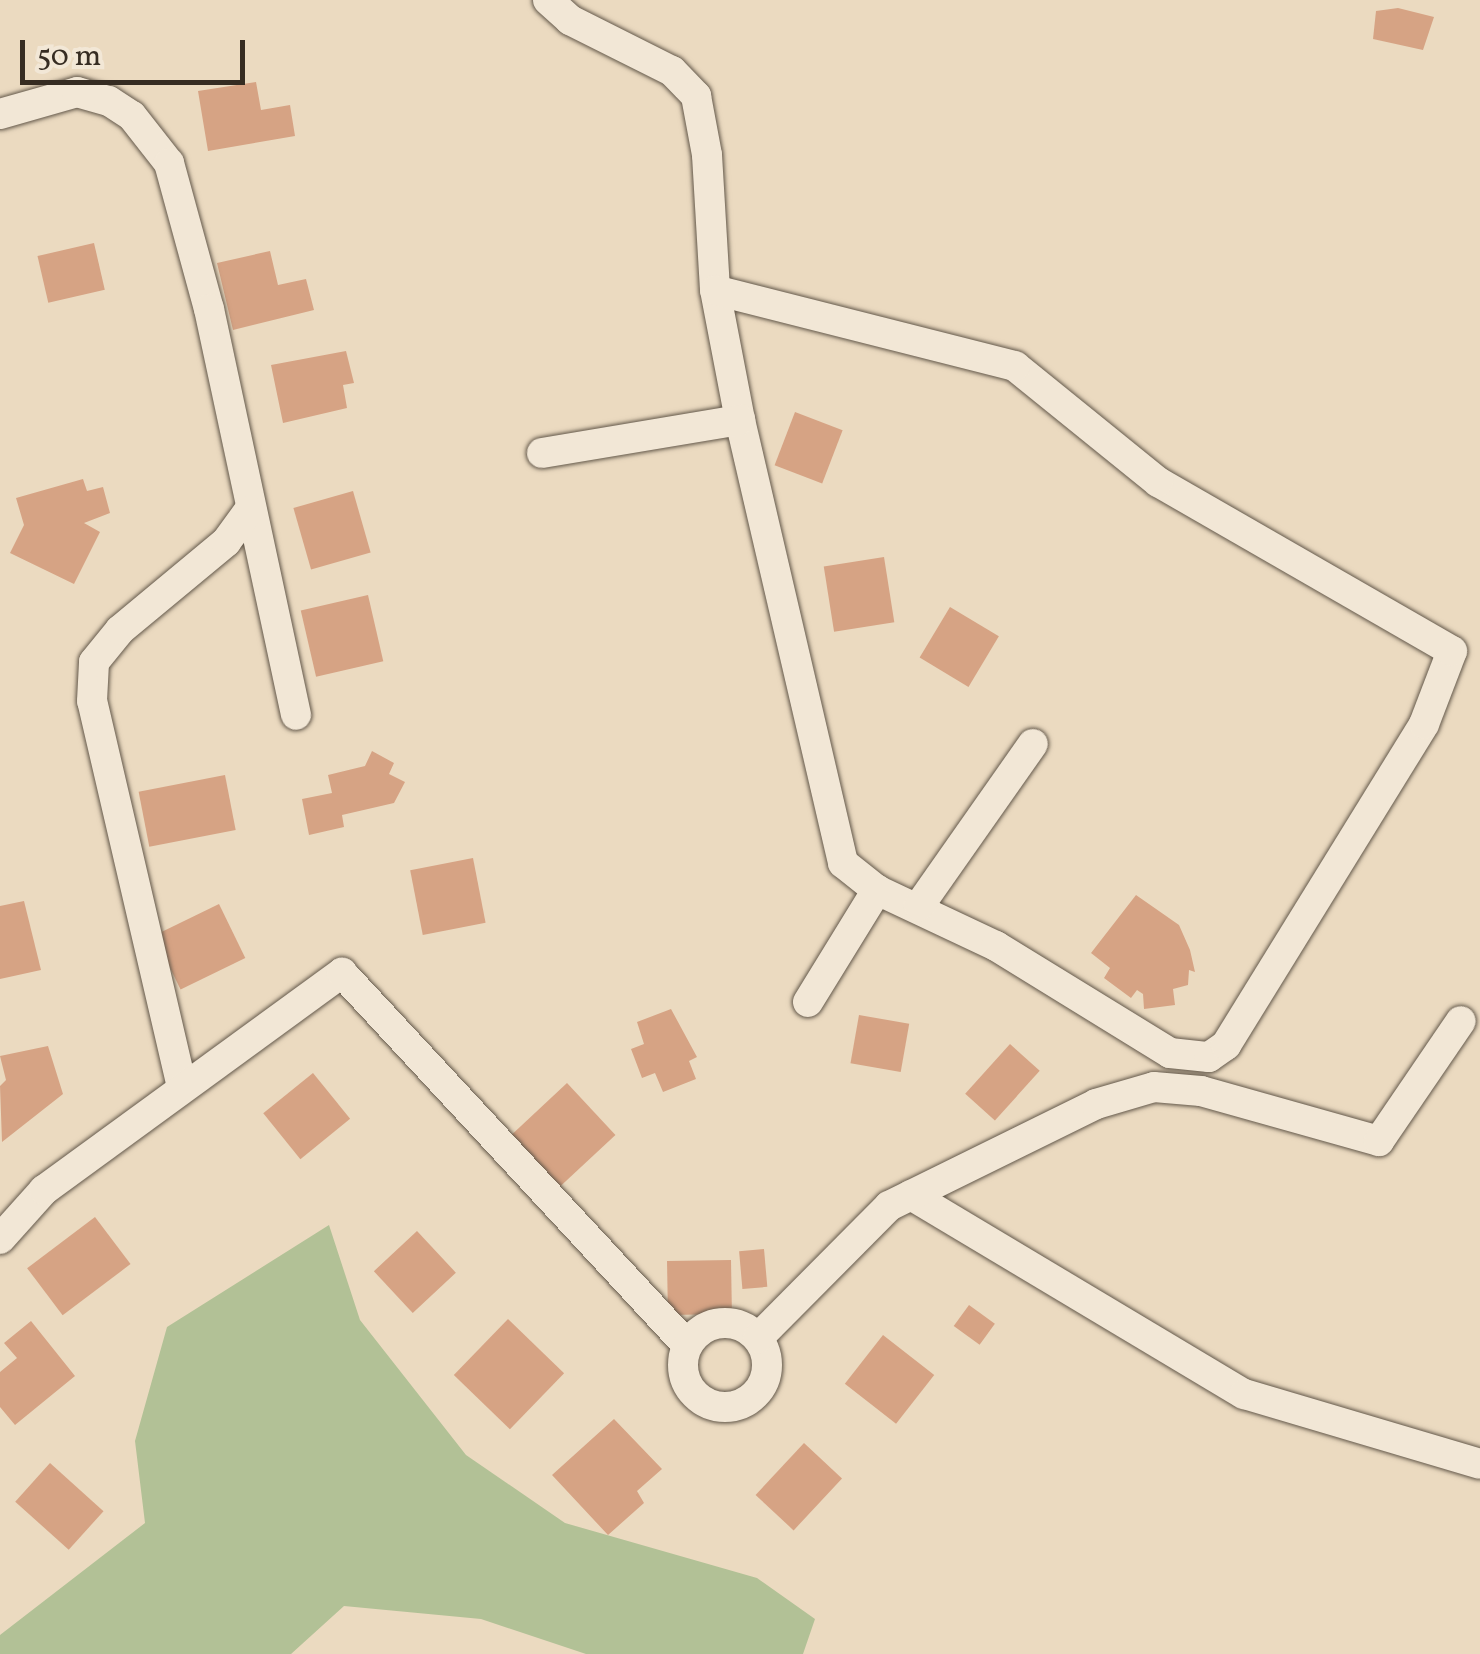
<!DOCTYPE html>
<html>
<head>
<meta charset="utf-8">
<style>
  body { margin:0 }
  #map { position:relative; width:1480px; height:1654px; overflow:hidden; background:#ebdac0; font-family:Vollkorn,serif }
  div>[style] { position:absolute }
  .green>* { inset:0; background:#b2c196 }
  .building>* { inset:0; background:#d6a384; transform-origin:0 0 }
  .roads { filter:drop-shadow(0 0 2px #63584a) drop-shadow(0 0 2px #63584a) }
  .street>* { height:30px; margin:-15px; padding:0 15px; transform-origin:15px; border-radius:15px; background:#f2e7d6 }
  .street>.ring { margin:-15px; padding:0; box-sizing:content-box; background:none; border:30px solid #f2e7d6; border-radius:50% }
  span { translate:-50% -50%; white-space:nowrap; text-align:center; line-height:1.15; -webkit-text-stroke:8px #f2e7d6; paint-order:stroke }
  .scale { position:absolute; left:20px; top:40px; width:225px; height:45px; box-sizing:border-box; border:5px solid #362c22; border-top:0; padding-left:12px; font-size:30px; line-height:35px; white-space:nowrap; color:#362c22; -webkit-text-stroke:8px #f2e7d6; paint-order:stroke }
</style>
</head>
<body>
<div id="map">
  <div class="green">
    <div style="clip-path:polygon(329px 1225px,360px 1320px,466px 1455px,565px 1523px,757px 1578px,815px 1619px,803px 1654px,586px 1654px,481px 1619px,344px 1606px,291px 1654px,0 1654px,0 1635px,145px 1523px,135px 1441px,167px 1327px)"></div>
  </div>
  <div class="building">
    <div style="clip-path:polygon(1398px 8px,1434px 17px,1423px 50px,1373px 39px,1376px 11px)"></div>
    <div style="clip-path:polygon(256px 82px,261px 110px,290px 105px,295px 136px,208px 151px,198px 91px)"></div>
    <div style="left:94px;top:243px;width:48px;height:58px;rotate:77deg"></div>
    <div style="clip-path:polygon(270px 251px,278px 285px,306px 279px,314px 310px,233px 330px,217px 263px)"></div>
    <div style="clip-path:polygon(346px 351px,354px 383px,343px 385px,347px 408px,283px 423px,271px 365px)"></div>
    <div style="left:795px;top:412px;width:51px;height:57px;rotate:21deg"></div>
    <div style="clip-path:polygon(83px 479px,87px 491px,103px 487px,110px 513px,84px 523px,100px 532px,74px 584px,10px 553px,24px 525px,16px 498px)"></div>
    <div style="left:353px;top:491px;width:64px;height:62px;rotate:74deg"></div>
    <div style="left:884px;top:557px;width:66px;height:61px;rotate:81deg"></div>
    <div style="left:368px;top:595px;width:68px;height:69px;rotate:77deg"></div>
    <div style="left:950px;top:607px;width:57px;height:59px;rotate:31deg"></div>
    <div style="clip-path:polygon(372px 751px,394px 763px,389px 774px,405px 782px,394px 803px,342px 815px,344px 827px,309px 835px,302px 799px,332px 793px,328px 775px,365px 766px)"></div>
    <div style="left:225px;top:775px;width:56px;height:88px;rotate:79deg"></div>
    <div style="left:473px;top:858px;width:66px;height:64px;rotate:79deg"></div>
    <div style="clip-path:polygon(1136px 895px,1179px 925px,1190px 950px,1195px 972px,1189px 970px,1188px 985px,1173px 989px,1175px 1005px,1144px 1009px,1143px 994px,1137px 990px,1131px 998px,1104px 978px,1110px 968px,1091px 953px)"></div>
    <div style="clip-path:polygon(24px 901px,41px 970px,0 979px,0 906px)"></div>
    <div style="left:219px;top:904px;width:60px;height:72px;rotate:64deg"></div>
    <div style="clip-path:polygon(671px 1009px,697px 1057px,689px 1061px,696px 1079px,663px 1092px,655px 1073px,642px 1078px,631px 1049px,644px 1044px,637px 1022px)"></div>
    <div style="left:859px;top:1015px;width:51px;height:49px;rotate:10deg"></div>
    <div style="left:1010px;top:1044px;width:40px;height:67px;rotate:42deg"></div>
    <div style="clip-path:polygon(48px 1046px,63px 1094px,2px 1142px,0 1086px,6px 1080px,0 1056px)"></div>
    <div style="left:313px;top:1073px;width:59px;height:64px;rotate:51deg"></div>
    <div style="left:567px;top:1083px;width:71px;height:79px;rotate:47deg"></div>
    <div style="left:95px;top:1217px;width:59px;height:85px;rotate:53deg"></div>
    <div style="left:417px;top:1231px;width:57px;height:59px;rotate:47deg"></div>
    <div style="left:764px;top:1249px;width:38px;height:25px;rotate:85deg"></div>
    <div style="left:731px;top:1260px;width:54px;height:64px;rotate:89deg"></div>
    <div style="left:969px;top:1305px;width:32px;height:26px;rotate:36deg"></div>
    <div style="left:508px;top:1319px;width:78px;height:78px;rotate:44deg"></div>
    <div style="clip-path:polygon(31px 1321px,75px 1376px,15px 1425px,0 1407px,0 1372px,17px 1358px,4px 1343px)"></div>
    <div style="left:883px;top:1335px;width:65px;height:62px;rotate:38deg"></div>
    <div style="clip-path:polygon(614px 1419px,662px 1469px,637px 1491px,644px 1503px,608px 1535px,552px 1475px)"></div>
    <div style="left:804px;top:1443px;width:52px;height:71px;rotate:43deg"></div>
    <div style="left:50px;top:1463px;width:72px;height:52px;rotate:42deg"></div>
  </div>
  <div class="roads">
    <div class="street">
      <div style="left:548px;top:0;width:30px;rotate:42deg"></div>
      <div style="left:570px;top:20px;width:114px;rotate:26.6deg"></div>
      <div style="left:672px;top:71px;width:35px;rotate:46deg"></div>
      <div style="left:696px;top:96px;width:60px;rotate:79.4deg"></div>
      <div style="left:707px;top:155px;width:135px;rotate:86.6deg"></div>
      <div style="left:715px;top:290px;width:132px;rotate:79.1deg"></div>
      <div style="left:740px;top:420px;width:455px;rotate:76.9deg"></div>
      <div style="left:843px;top:863px;width:43px;rotate:38.5deg"></div>
      <div style="left:877px;top:890px;width:132px;rotate:25.2deg"></div>
      <div style="left:996px;top:946px;width:204px;rotate:31.6deg"></div>
      <div style="left:1170px;top:1053px;width:39px;rotate:6deg"></div>
      <div style="left:1209px;top:1057px;width:21px;rotate:-35deg"></div>
      <div style="left:1226px;top:1045px;width:377px;rotate:-58.3deg"></div>
      <div style="left:1424px;top:724px;width:78px;rotate:-69deg"></div>
      <div style="left:1452px;top:651px;width:339px;rotate:-150.1deg"></div>
      <div style="left:1158px;top:482px;width:184px;rotate:-141deg"></div>
      <div style="left:1015px;top:366px;width:309px;rotate:-165.8deg"></div>
      <div style="left:0;top:114px;width:80px;rotate:-15.9deg"></div>
      <div style="left:77px;top:92px;width:33px;rotate:16deg"></div>
      <div style="left:109px;top:101px;width:27px;rotate:33deg"></div>
      <div style="left:132px;top:116px;width:60px;rotate:51.8deg"></div>
      <div style="left:169px;top:163px;width:151px;rotate:74.7deg"></div>
      <div style="left:209px;top:309px;width:415px;rotate:77.9deg"></div>
      <div style="left:542px;top:453px;width:201px;rotate:-9.5deg"></div>
      <div style="left:919px;top:906px;width:198px;rotate:-54.9deg"></div>
      <div style="left:808px;top:1002px;width:132px;rotate:-58.4deg"></div>
      <div style="left:182px;top:1087px;width:396px;rotate:-103.1deg"></div>
      <div style="left:92px;top:701px;width:39px;rotate:-87deg"></div>
      <div style="left:94px;top:662px;width:41px;rotate:-50.9deg"></div>
      <div style="left:120px;top:630px;width:138px;rotate:-39.7deg"></div>
      <div style="left:226px;top:542px;width:39px;rotate:-54deg"></div>
      <div style="left:911px;top:1195px;width:388px;rotate:30.9deg"></div>
      <div style="left:1244px;top:1394px;width:246px;rotate:16.5deg"></div>
      <div style="left:0;top:1239px;width:66px;rotate:-48.1deg"></div>
      <div style="left:44px;top:1190px;width:369px;rotate:-36.1deg"></div>
      <div style="left:342px;top:973px;width:507px;rotate:47.16deg"></div>
      <div class="ring" style="left:683px;top:1323px;width:54px;height:54px"></div>
      <div style="left:758px;top:1338px;width:186px;rotate:-45.2deg"></div>
      <div style="left:889px;top:1206px;width:231px;rotate:-26.2deg"></div>
      <div style="left:1096px;top:1104px;width:60px;rotate:-16.3deg"></div>
      <div style="left:1154px;top:1087px;width:47px;rotate:4.9deg"></div>
      <div style="left:1201px;top:1091px;width:185px;rotate:15.7deg"></div>
      <div style="left:1379px;top:1141px;width:145px;rotate:-55.7deg"></div>
    </div>
  </div>
  <div class="scale">50 m</div>
</div>
</body>
</html>
